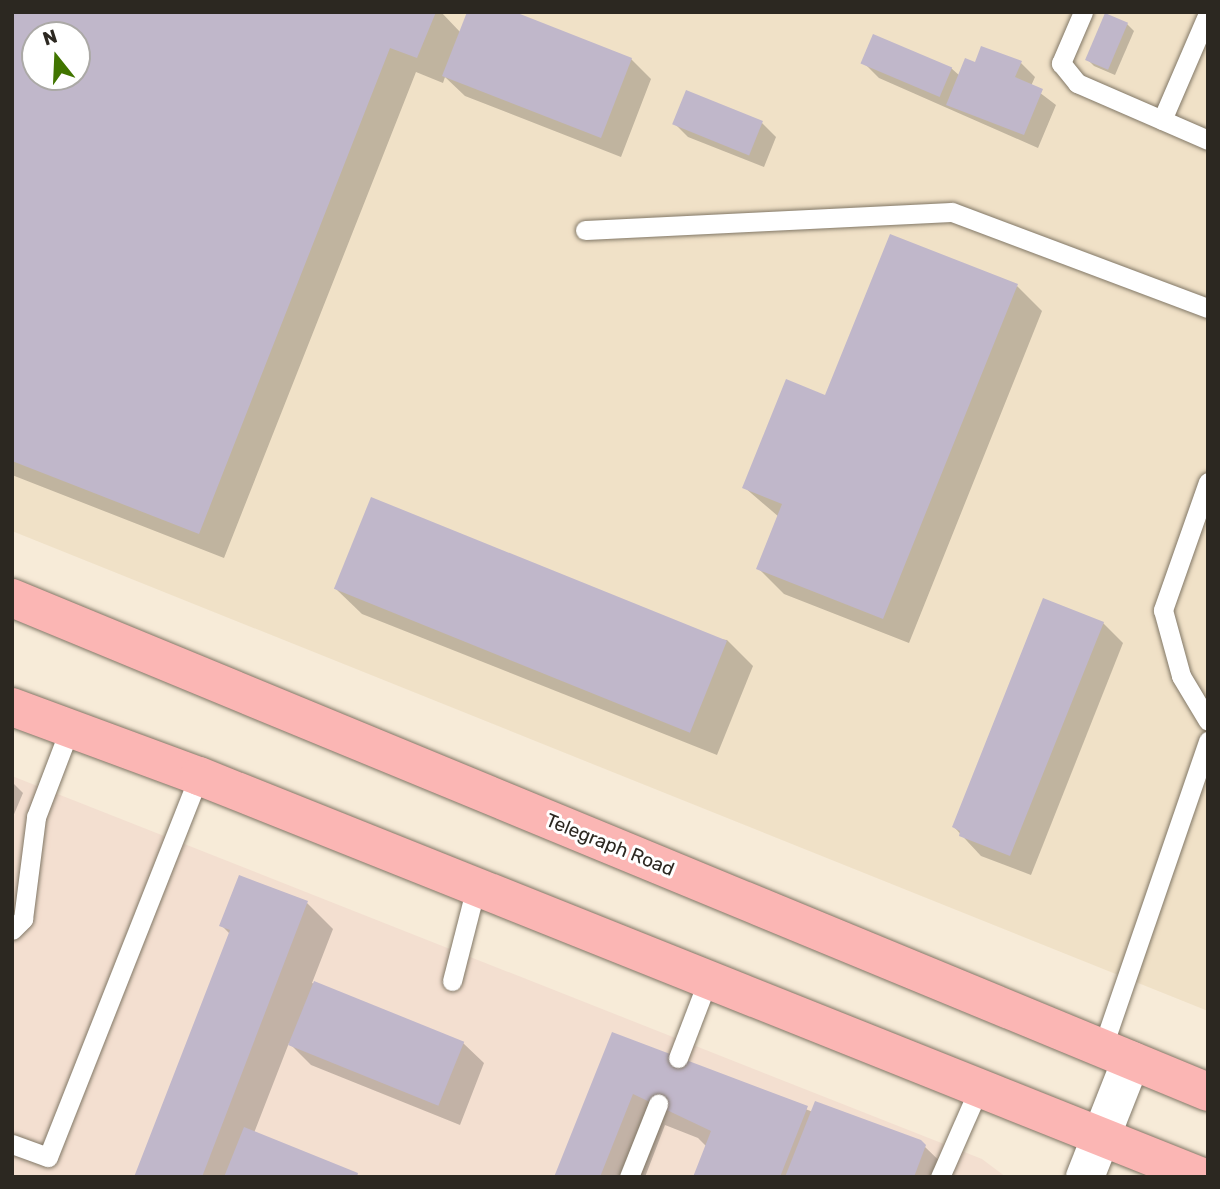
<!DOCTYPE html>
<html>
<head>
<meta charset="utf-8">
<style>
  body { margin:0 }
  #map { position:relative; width:1220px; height:1189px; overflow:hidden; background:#f7ebd8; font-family:Rubik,sans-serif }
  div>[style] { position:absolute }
  .commercial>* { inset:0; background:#f3dfd0 }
  .built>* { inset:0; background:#f0e1c7 }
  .shadow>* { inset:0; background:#0003 }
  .building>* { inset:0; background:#c0b7ca; transform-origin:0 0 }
  .roads { filter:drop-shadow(0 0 2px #817766) drop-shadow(0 0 2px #817766) }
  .lane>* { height:19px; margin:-9.5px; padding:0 9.5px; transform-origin:9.5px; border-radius:9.5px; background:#fff }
  .street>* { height:38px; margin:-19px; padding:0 19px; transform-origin:19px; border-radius:19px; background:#fff }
  .primary>* { height:38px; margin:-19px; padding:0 19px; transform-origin:19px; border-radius:19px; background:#fbb6b4 }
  span { translate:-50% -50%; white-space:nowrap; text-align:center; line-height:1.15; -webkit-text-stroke:6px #fff; paint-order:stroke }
  .street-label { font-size:19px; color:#2c2821 }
  .frame { position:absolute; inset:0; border:14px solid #2c2821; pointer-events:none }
  .north { position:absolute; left:21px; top:21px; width:70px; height:70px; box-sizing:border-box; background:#fff; border:2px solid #aba9a6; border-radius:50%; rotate:342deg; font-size:19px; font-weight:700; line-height:28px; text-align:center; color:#2c2821 }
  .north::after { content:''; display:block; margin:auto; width:24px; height:32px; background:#417500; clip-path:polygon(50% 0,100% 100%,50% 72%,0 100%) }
</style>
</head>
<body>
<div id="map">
  <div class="commercial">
    <div style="clip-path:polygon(12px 776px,982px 1159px,1006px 1177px,12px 1177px)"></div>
  </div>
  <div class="built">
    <div style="clip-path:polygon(evenodd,12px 12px,1208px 12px,1208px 1011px,12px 531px,12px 12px,35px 35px,77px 35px,77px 77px,35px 77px,35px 35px)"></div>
  </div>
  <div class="shadow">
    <div style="clip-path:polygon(evenodd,12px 12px,441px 12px,461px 33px,631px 59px,651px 79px,621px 157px,465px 96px,445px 77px,443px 83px,416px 72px,224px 558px,12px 475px,12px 12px,35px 35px,77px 35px,77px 77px,35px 77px,35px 35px)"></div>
    <div style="clip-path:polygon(1127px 24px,1134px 31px,1115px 75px,1094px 66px,1087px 59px)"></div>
    <div style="clip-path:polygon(1021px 63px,1035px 77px,1031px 86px,1056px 105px,1038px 148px,879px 78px,865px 64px,951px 68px,960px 76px,976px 65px)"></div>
    <div style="clip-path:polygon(687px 93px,762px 123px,776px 137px,764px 167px,688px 137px,674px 123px)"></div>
    <div style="clip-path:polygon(1017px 286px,1042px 311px,909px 643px,784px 594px,758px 568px,779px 517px,744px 487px,826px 397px)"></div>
    <div style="clip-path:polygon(336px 589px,727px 640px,753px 666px,717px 755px,362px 614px)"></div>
    <div style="clip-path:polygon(1103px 623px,1123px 643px,1031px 875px,981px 856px,954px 827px)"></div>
    <div style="clip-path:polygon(12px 782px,23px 793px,12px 819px)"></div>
    <div style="clip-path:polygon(240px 877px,307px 903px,333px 929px,312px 983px,463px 1043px,484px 1063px,460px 1125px,311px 1065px,289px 1043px,254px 1133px,359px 1177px,136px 1177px,230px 934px,221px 925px)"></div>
    <div style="clip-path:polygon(613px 1034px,813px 1112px,925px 1147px,951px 1172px,949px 1177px,695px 1177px,707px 1147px,698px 1138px,665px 1125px,645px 1177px,556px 1177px)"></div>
  </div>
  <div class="building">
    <div style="clip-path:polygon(evenodd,12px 12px,436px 12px,417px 58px,390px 48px,199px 534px,12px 461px,12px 12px,35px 35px,77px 35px,77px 77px,35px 77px,35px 35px)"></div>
    <div style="clip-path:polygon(467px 12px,515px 12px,632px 58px,601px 138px,442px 76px)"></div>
    <div style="left:1105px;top:13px;width:25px;height:51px;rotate:23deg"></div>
    <div style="left:873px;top:34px;width:86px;height:32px;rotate:23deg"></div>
    <div style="clip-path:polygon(981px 46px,1022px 61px,1015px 77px,1043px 89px,1024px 135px,946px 105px,965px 58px,975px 62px)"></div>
    <div style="left:686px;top:90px;width:83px;height:37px;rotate:22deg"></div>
    <div style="clip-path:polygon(890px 234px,1018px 284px,883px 619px,756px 569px,782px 504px,742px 488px,786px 379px,825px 395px)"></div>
    <div style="left:371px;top:497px;width:384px;height:99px;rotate:22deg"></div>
    <div style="clip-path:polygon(1043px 598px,1104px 622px,1010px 856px,959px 836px,960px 831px,952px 827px)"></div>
    <div style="clip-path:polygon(239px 875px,308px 901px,202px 1177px,134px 1177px,230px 930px,219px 926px)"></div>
    <div style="left:314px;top:981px;width:162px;height:69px;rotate:22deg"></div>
    <div style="clip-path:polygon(612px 1032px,808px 1106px,780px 1177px,693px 1177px,711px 1131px,633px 1094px,600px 1177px,554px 1177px)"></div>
    <div style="clip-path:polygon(815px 1101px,921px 1140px,926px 1145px,914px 1177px,785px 1177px)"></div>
    <div style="clip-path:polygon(244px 1127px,358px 1173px,357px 1177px,224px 1177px)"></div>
  </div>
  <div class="roads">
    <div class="lane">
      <div style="left:1083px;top:12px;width:56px;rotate:113.3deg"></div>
      <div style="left:1061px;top:63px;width:26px;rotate:51deg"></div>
      <div style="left:1077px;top:83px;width:143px;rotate:23.5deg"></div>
      <div style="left:1162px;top:120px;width:116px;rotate:-66.7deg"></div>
      <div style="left:585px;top:230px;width:367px;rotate:-2.8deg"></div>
      <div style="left:952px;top:212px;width:273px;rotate:20.6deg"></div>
      <div style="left:1208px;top:482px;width:136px;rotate:109.4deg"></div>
      <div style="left:1163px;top:610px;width:68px;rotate:74.7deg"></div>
      <div style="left:1181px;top:676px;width:52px;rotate:59deg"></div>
      <div style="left:12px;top:930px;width:16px;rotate:-45deg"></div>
      <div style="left:23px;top:919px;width:103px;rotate:-82.7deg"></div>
      <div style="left:36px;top:817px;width:95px;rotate:-69.1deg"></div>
      <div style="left:452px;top:981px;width:97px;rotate:-75.7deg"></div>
      <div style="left:1102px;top:1049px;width:326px;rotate:-71deg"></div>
      <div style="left:678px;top:1058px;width:84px;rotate:-69deg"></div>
      <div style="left:12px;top:1144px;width:38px;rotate:20deg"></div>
      <div style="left:48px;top:1157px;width:410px;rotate:-68.4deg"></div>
      <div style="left:629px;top:1177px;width:79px;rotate:-68.3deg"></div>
      <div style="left:940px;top:1177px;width:97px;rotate:-66.3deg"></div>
    </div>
    <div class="street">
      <div style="left:1085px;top:1177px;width:125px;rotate:-68.4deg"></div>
    </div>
    <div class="primary">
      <div style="left:12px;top:598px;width:1294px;rotate:22.44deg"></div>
      <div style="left:12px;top:707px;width:199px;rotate:20.3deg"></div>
      <div style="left:199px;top:776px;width:1080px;rotate:21.79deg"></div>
    </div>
  </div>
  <div class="street-label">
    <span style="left:610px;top:845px;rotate:22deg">Telegraph Road</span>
  </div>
  <div class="frame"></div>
  <div class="north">N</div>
</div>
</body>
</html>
